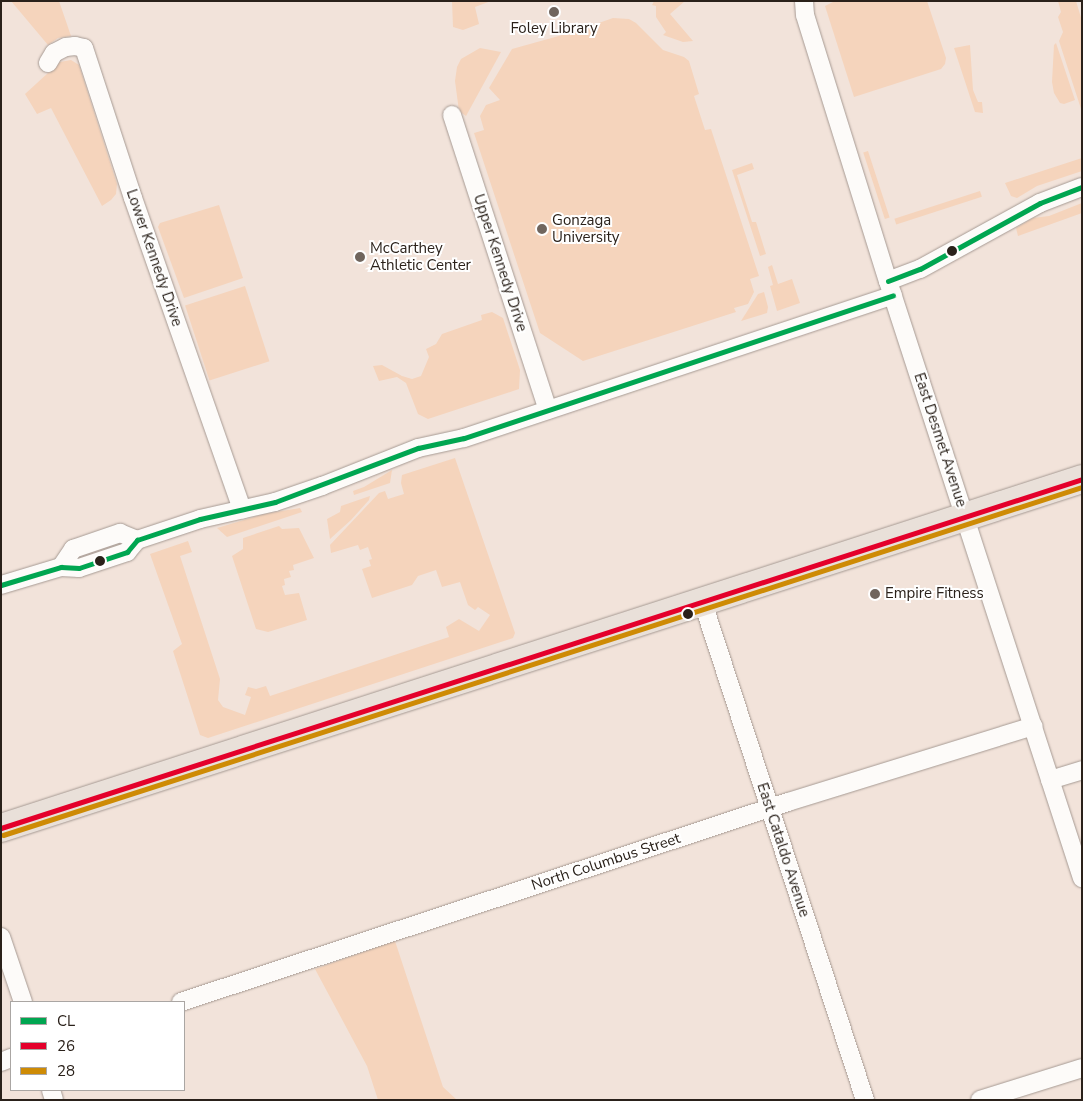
<!DOCTYPE html>
<html>
<head>
<meta charset="utf-8">
<style>
  body { margin:0 }
  #map { position:relative; width:1083px; height:1101px; overflow:hidden; background:#f2e3da; font-family:"Nunito Sans",sans-serif }
  div>[style] { position:absolute }
  .green>* { inset:0; background:#f5d4bc; transform-origin:0 0 }
  .roads { filter:drop-shadow(0 0 1px #a69a93) drop-shadow(0 0 1px #a69a93) }
  .street>* { height:18px; margin:-9px; padding:0 9px; transform-origin:9px; border-radius:9px; background:#fdfbf9 }
  .primary>* { height:28px; margin:-14px; padding:0 14px; transform-origin:14px; border-radius:14px; background:#e9e0d9 }
  .bus-1>* { height:5px; margin:-2.5px; padding:0 2.5px; transform-origin:2.5px; border-radius:2.5px; background:#00a651 }
  .bus-2>* { height:5px; margin:-2.5px; padding:0 2.5px; transform-origin:2.5px; border-radius:2.5px; background:#e4002b }
  .bus-3>* { height:5px; margin:-2.5px; padding:0 2.5px; transform-origin:2.5px; border-radius:2.5px; background:#ce8b05 }
  .dots>* { width:14px; height:14px; translate:-50% -50%; box-sizing:border-box; border:2px solid #fff; border-radius:50% }
  span { translate:-50% -50%; white-space:nowrap; text-align:center; line-height:1.15; -webkit-text-stroke:4px #fff; paint-order:stroke }
  .poi-label { font-size:15px; color:#2a211a }
  .left { translate:0 -50%; text-align:left }
  .street-label { font-size:15px; color:#2a211a }
  .frame { position:absolute; inset:0; border:2px solid #2a211a; pointer-events:none }
  .legend { position:absolute; left:10px; top:1001px; width:175px; height:90px; box-sizing:border-box; background:#fff; border:1px solid #aaa6a3; margin:0; padding:6px 9px; list-style:none; font-size:15px; color:#2a211a }
  .legend li { display:flex; align-items:center; gap:10px; height:25px }
  .legend b { width:25px; border:1px solid #aaa6a3 }
</style>
</head>
<body>
<div id="map">
  <div class="green">
    <div style="clip-path:polygon(11px 1px,59px 1px,71px 36px,58px 38px,48px 45px)"></div>
    <div style="clip-path:polygon(452px 1px,491px 1px,475px 7px,479px 24px,463px 30px,453px 27px)"></div>
    <div style="clip-path:polygon(654px 1px,685px 1px,670px 14px,693px 41px,683px 42px,663px 35px,666px 32px,656px 17px,656px 6px,652px 5px)"></div>
    <div style="clip-path:polygon(835px 1px,927px 1px,946px 58px,945px 64px,941px 69px,854px 97px,825px 6px)"></div>
    <div style="clip-path:polygon(1058px 1px,1076px 1px,1082px 21px,1082px 112px,1059px 41px,1063px 32px,1058px 17px,1061px 12px)"></div>
    <div style="clip-path:polygon(613px 18px,629px 19px,636px 23px,663px 50px,684px 57px,689px 61px,699px 94px,694px 96px,705px 130px,711px 129px,759px 276px,750px 279px,754px 292px,748px 304px,734px 308px,736px 312px,583px 361px,540px 333px,474px 133px,484px 130px,480px 116px,486px 105px,500px 100px,489px 88px,512px 49px,573px 32px)"></div>
    <div style="clip-path:polygon(1056px 43px,1075px 100px,1064px 104px,1060px 103px,1054px 93px,1052px 82px,1054px 45px)"></div>
    <div style="clip-path:polygon(970px 45px,973px 90px,978px 102px,982px 102px,983px 113px,975px 112px,954px 48px)"></div>
    <div style="clip-path:polygon(480px 48px,501px 52px,466px 116px,459px 111px,455px 81px,457px 67px,461px 59px)"></div>
    <div style="clip-path:polygon(71px 60px,79px 65px,117px 184px,116px 194px,111px 200px,102px 206px,51px 108px,37px 114px,25px 94px,60px 62px)"></div>
    <div style="left:868px;top:151px;width:70px;height:5px;rotate:72deg"></div>
    <div style="clip-path:polygon(1082px 158px,1082px 171px,1037px 186px,1017px 198px,1011px 196px,1005px 183px)"></div>
    <div style="clip-path:polygon(752px 163px,754px 169px,737px 175px,752px 222px,756px 222px,766px 254px,760px 256px,732px 170px)"></div>
    <div style="left:980px;top:191px;width:6px;height:90px;rotate:72deg"></div>
    <div style="clip-path:polygon(1082px 203px,1082px 213px,1018px 236px,1016px 228px,1033px 218px,1049px 216px)"></div>
    <div style="clip-path:polygon(219px 205px,243px 278px,184px 298px,158px 227px,160px 223px)"></div>
    <div style="clip-path:polygon(772px 265px,778px 284px,792px 279px,800px 303px,777px 311px,770px 286px,773px 285px,768px 267px)"></div>
    <div style="left:245px;top:286px;width:79px;height:63px;rotate:72deg"></div>
    <div style="clip-path:polygon(764px 292px,768px 307px,767px 313px,741px 321px,758px 294px)"></div>
    <div style="clip-path:polygon(492px 312px,503px 318px,520px 370px,519px 389px,428px 419px,418px 414px,406px 383px,397px 377px,379px 381px,373px 366px,382px 365px,402px 376px,412px 379px,421px 376px,429px 357px,426px 349px,436px 344px,442px 334px,482px 320px,481px 315px)"></div>
    <div style="clip-path:polygon(455px 458px,515px 633px,513px 638px,208px 738px,200px 735px,173px 651px,182px 644px,150px 554px,188px 541px,192px 552px,180px 556px,220px 679px,218px 700px,223px 707px,245px 715px,251px 697px,245px 695px,248px 687px,256px 689px,266px 686px,270px 696px,449px 637px,446px 627px,459px 619px,479px 631px,490px 615px,478px 607px,475px 610px,468px 605px,460px 582px,442px 587px,436px 570px,418px 576px,412px 585px,372px 598px,362px 569px,371px 566px,369px 560px,372px 559px,368px 547px,360px 550px,358px 545px,331px 553px,330px 545px,379px 493px,385px 491px,388px 499px,404px 494px,401px 483px,402px 475px)"></div>
    <div style="clip-path:polygon(392px 470px,390px 483px,354px 495px,353px 491px,364px 487px)"></div>
    <div style="clip-path:polygon(370px 496px,369px 500px,351px 520px,330px 539px,327px 519px,340px 512px,341px 506px)"></div>
    <div style="clip-path:polygon(300px 508px,302px 512px,227px 537px,217px 528px,264px 514px)"></div>
    <div style="clip-path:polygon(279px 526px,282px 529px,299px 528px,314px 558px,293px 565px,294px 570px,289px 571px,291px 577px,284px 579px,285px 585px,282px 586px,285px 595px,299px 593px,307px 620px,268px 632px,256px 629px,232px 556px,243px 549px,243px 538px)"></div>
    <div style="clip-path:polygon(395px 941px,443px 1087px,457px 1100px,378px 1100px,367px 1066px,315px 969px)"></div>
  </div>
  <div class="roads">
    <div class="street">
      <div style="left:804px;top:1px;width:14px;rotate:86deg"></div>
      <div style="left:805px;top:15px;width:279px;rotate:72.7deg"></div>
      <div style="left:888px;top:281px;width:628px;rotate:72deg"></div>
      <div style="left:48px;top:63px;width:12px;rotate:-59deg"></div>
      <div style="left:54px;top:53px;width:13px;rotate:-27deg"></div>
      <div style="left:66px;top:47px;width:9px;rotate:-6deg"></div>
      <div style="left:75px;top:46px;width:9px;rotate:13deg"></div>
      <div style="left:84px;top:48px;width:158px;rotate:71.9deg"></div>
      <div style="left:133px;top:198px;width:330px;rotate:70.7deg"></div>
      <div style="left:452px;top:115px;width:310px;rotate:72deg"></div>
      <div style="left:888px;top:281px;width:34px;rotate:-21deg"></div>
      <div style="left:920px;top:269px;width:137px;rotate:-28.8deg"></div>
      <div style="left:1040px;top:203px;width:45px;rotate:-20.9deg"></div>
      <div style="left:61px;top:567px;width:22px;rotate:-56deg"></div>
      <div style="left:73px;top:549px;width:50px;rotate:-18.8deg"></div>
      <div style="left:120px;top:533px;width:18px;rotate:22deg"></div>
      <div style="left:1px;top:585px;width:63px;rotate:-16.7deg"></div>
      <div style="left:61px;top:567px;width:18px;rotate:3deg"></div>
      <div style="left:79px;top:568px;width:51px;rotate:-18.4deg"></div>
      <div style="left:127px;top:552px;width:16px;rotate:-50deg"></div>
      <div style="left:137px;top:540px;width:66px;rotate:-18.4deg"></div>
      <div style="left:200px;top:519px;width:77px;rotate:-12.8deg"></div>
      <div style="left:275px;top:502px;width:50px;rotate:-18.8deg"></div>
      <div style="left:322px;top:486px;width:103px;rotate:-21.6deg"></div>
      <div style="left:418px;top:448px;width:47px;rotate:-12.3deg"></div>
      <div style="left:464px;top:438px;width:452px;rotate:-18.4deg"></div>
      <div style="left:702px;top:600px;width:526px;rotate:71.94deg"></div>
      <div style="left:1050px;top:780px;width:34px;rotate:-17deg"></div>
      <div style="left:1px;top:937px;width:69px;rotate:71.3deg"></div>
      <div style="left:181px;top:1002px;width:639px;rotate:-18.24deg"></div>
      <div style="left:788px;top:802px;width:257px;rotate:-17.2deg"></div>
      <div style="left:1px;top:1062px;width:11px;rotate:-22deg"></div>
      <div style="left:51px;top:1090px;width:10px;rotate:73deg"></div>
      <div style="left:980px;top:1100px;width:107px;rotate:-17.4deg"></div>
    </div>
    <div class="primary">
      <div style="left:1px;top:828px;width:1136px;rotate:-17.89deg"></div>
    </div>
  </div>
  <div class="bus-1">
    <div style="left:888px;top:281px;width:34px;rotate:-21deg"></div>
    <div style="left:920px;top:269px;width:137px;rotate:-28.8deg"></div>
    <div style="left:1040px;top:203px;width:45px;rotate:-20.9deg"></div>
    <div style="left:1px;top:585px;width:63px;rotate:-16.7deg"></div>
    <div style="left:61px;top:567px;width:18px;rotate:3deg"></div>
    <div style="left:79px;top:568px;width:51px;rotate:-18.4deg"></div>
    <div style="left:127px;top:552px;width:16px;rotate:-50deg"></div>
    <div style="left:137px;top:540px;width:66px;rotate:-18.4deg"></div>
    <div style="left:200px;top:519px;width:77px;rotate:-12.8deg"></div>
    <div style="left:275px;top:502px;width:153px;rotate:-20.7deg"></div>
    <div style="left:418px;top:448px;width:47px;rotate:-12.3deg"></div>
    <div style="left:464px;top:438px;width:452px;rotate:-18.4deg"></div>
  </div>
  <div class="bus-2">
    <div style="left:1px;top:828px;width:1136px;rotate:-17.89deg"></div>
  </div>
  <div class="bus-3">
    <div style="left:3px;top:835px;width:1134px;rotate:-17.88deg"></div>
  </div>
  <div class="dots">
    <div style="left:554px;top:12px;background:#70655d"></div>
    <div style="left:542px;top:229px;background:#70655d"></div>
    <div style="left:952px;top:251px;background:#2a211a"></div>
    <div style="left:360px;top:257px;background:#70655d"></div>
    <div style="left:100px;top:561px;background:#2a211a"></div>
    <div style="left:875px;top:594px;background:#70655d"></div>
    <div style="left:688px;top:614px;background:#2a211a"></div>
  </div>
  <div class="poi-label">
    <span style="left:554px;top:29px">Foley Library</span>
    <span class="left" style="left:552px;top:229px">Gonzaga<br>University</span>
    <span class="left" style="left:370px;top:257px">McCarthey<br>Athletic Center</span>
    <span class="left" style="left:885px;top:594px">Empire Fitness</span>
  </div>
  <div class="street-label">
    <span style="left:154px;top:258px;rotate:71deg">Lower Kennedy Drive</span>
    <span style="left:500px;top:263px;rotate:72deg">Upper Kennedy Drive</span>
    <span style="left:940px;top:440px;rotate:72deg">East Desmet Avenue</span>
    <span style="left:783px;top:850px;rotate:72deg">East Cataldo Avenue</span>
    <span style="left:606px;top:862px;rotate:-18deg">North Columbus Street</span>
  </div>
  <div class="frame"></div>
  <ul class="legend">
  <li><b style="height:6px;background:#00a651"></b>CL</li>
  <li><b style="height:6px;background:#e4002b"></b>26</li>
  <li><b style="height:6px;background:#ce8b05"></b>28</li>
  </ul>
</div>
</body>
</html>
